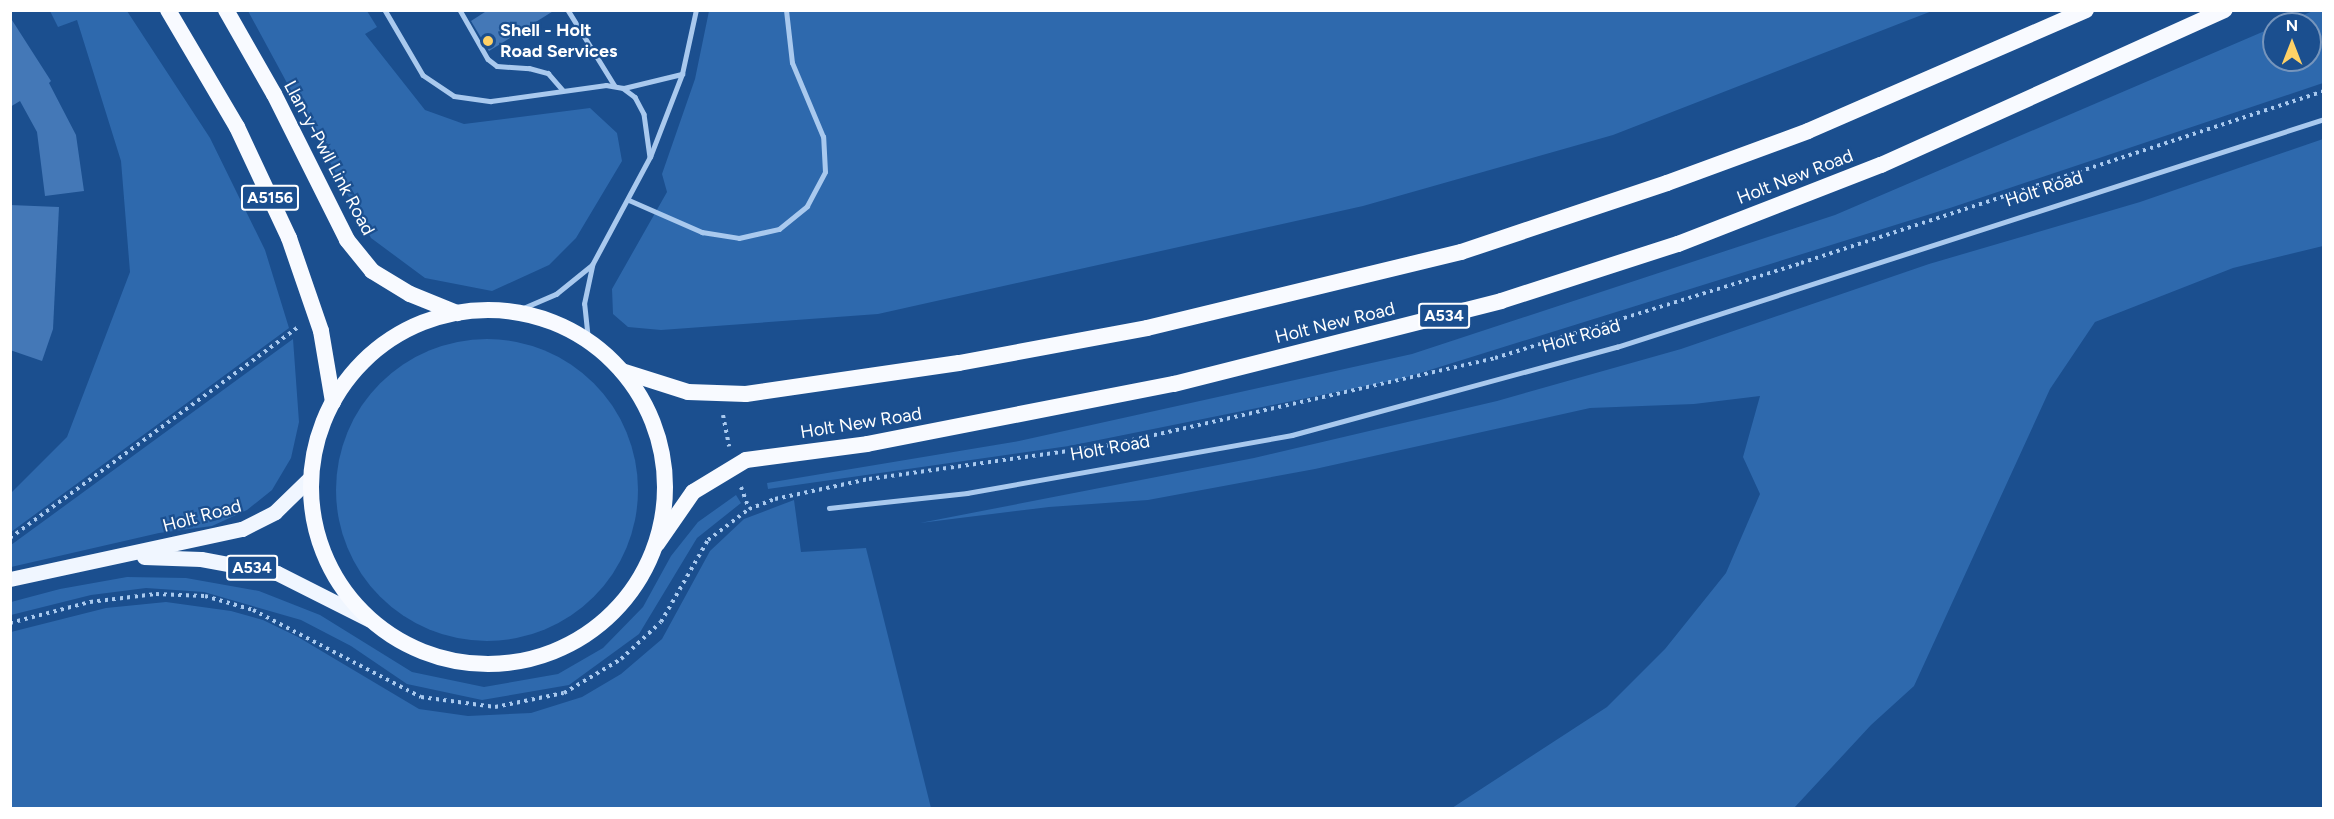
<!DOCTYPE html>
<html>
<head>
<meta charset="utf-8">
<style>
  body { margin:0 }
  #map { position:relative; width:2334px; height:819px; overflow:hidden; background:#1b4f8f; font-family:Figtree,sans-serif }
  div>[style] { position:absolute }
  .green>* { inset:0; background:#2e69ad }
  .round { border-radius:50% }
  .building>* { inset:0; background:#4478b7 }
  .path>* { height:4px; margin-top:-2px; transform-origin:0; background:repeating-linear-gradient(90deg,#a9c9ee 0 3px,transparent 0 7.5px) }
  .service>* { height:4.5px; margin:-2.25px; padding:0 2.25px; transform-origin:2.25px; border-radius:2.25px; background:#a9c9ee }
  .primary>* { height:15px; margin:-7.5px; padding:0 7.5px; transform-origin:7.5px; border-radius:7.5px; background:#f0f6ff }
  .trunk>* { height:16px; margin:-8px; padding:0 8px; transform-origin:8px; border-radius:8px; background:#f8faff }
  .trunk>.ring { margin:-8px; padding:0; box-sizing:content-box; background:none; border:16px solid #f8faff; border-radius:50% }
  .dots>* { width:16px; height:16px; translate:-50% -50%; box-sizing:border-box; border:3px solid #1b4f8f; border-radius:50% }
  span { translate:-50% -50%; white-space:nowrap; text-align:center; line-height:1.15; -webkit-text-stroke:4.5px #1b4f8f; paint-order:stroke }
  .shield-label span { padding:2px 4px; background:#1b4f8f; border:2px solid; border-radius:4px; -webkit-text-stroke-width:0 }
  .shield-label { font-size:16px; color:#fff; font-weight:700 }
  .poi-label { font-size:18px; color:#fff; font-weight:700 }
  .left { translate:0 -50%; text-align:left }
  .street-label { font-size:18px; color:#fff }
  .frame { position:absolute; inset:0; border:12px solid #fff; pointer-events:none }
  .north { position:absolute; left:2262px; top:12px; width:60px; height:60px; box-sizing:border-box; background:#1b4f8f; border:2px solid #7695bc; border-radius:50%; rotate:0deg; font-size:16px; font-weight:700; line-height:24px; text-align:center; color:#fff }
  .north::after { content:''; display:block; margin:auto; width:21px; height:27px; background:#ffd166; clip-path:polygon(50% 0,100% 100%,50% 72%,0 100%) }
</style>
</head>
<body>
<div id="map">
  <div class="green">
    <div style="clip-path:polygon(50px 11px,127px 11px,210px 138px,265px 250px,289px 328px,11px 532px,11px 493px,67px 437px,130px 272px,121px 161px,77px 20px,58px 27px)"></div>
    <div style="clip-path:polygon(248px 11px,367px 11px,377px 27px,365px 34px,425px 110px,464px 124px,590px 108px,617px 133px,622px 161px,576px 238px,549px 265px,492px 291px,425px 278px,371px 238px)"></div>
    <div style="clip-path:polygon(709px 11px,1932px 11px,1613px 135px,1363px 206px,878px 314px,661px 330px,628px 327px,613px 314px,612px 289px,667px 192px,662px 174px,695px 79px)"></div>
    <div style="clip-path:polygon(2313px 11px,2323px 11px,2323px 83px,1953px 207px,1401px 379px,1069px 446px,768px 489px,767px 483px,1019px 441px,1412px 354px,1835px 215px,2274px 27px,2274px 60px,2310px 60px,2310px 24px,2281px 24px)"></div>
    <div style="clip-path:polygon(2323px 139px,2323px 246px,2233px 268px,2095px 322px,2050px 389px,1914px 686px,1871px 725px,1794px 808px,1452px 808px,1607px 707px,1665px 649px,1726px 573px,1760px 494px,1743px 457px,1760px 396px,1694px 404px,1590px 408px,1315px 469px,1148px 500px,1049px 507px,920px 523px,1254px 458px,1497px 401px,1681px 349px,1929px 264px,2140px 202px)"></div>
    <div style="clip-path:polygon(293px 339px,299px 422px,291px 458px,272px 490px,247px 510px,212px 526px,159px 533px,11px 567px,11px 545px)"></div>
    <div class="round" style="left:336px;top:339px;width:302px;height:302px"></div>
    <div style="clip-path:polygon(736px 495px,741px 503px,697px 538px,639px 634px,569px 685px,482px 700px,407px 684px,351px 646px,301px 620px,204px 592px,146px 588px,91px 595px,11px 615px,11px 602px,60px 589px,127px 577px,186px 578px,259px 591px,320px 615px,412px 672px,484px 687px,558px 674px,603px 648px,643px 607px,671px 556px,698px 522px)"></div>
    <div style="clip-path:polygon(794px 500px,801px 552px,866px 548px,931px 808px,11px 808px,11px 632px,106px 608px,166px 602px,231px 611px,263px 620px,298px 637px,419px 709px,468px 716px,531px 713px,582px 697px,621px 674px,662px 639px,710px 551px,744px 519px)"></div>
  </div>
  <div class="building">
    <div style="clip-path:polygon(488px 10px,555px 10px,489px 51px,471px 21px)"></div>
    <div style="clip-path:polygon(10px 17px,51px 81px,49px 83px,76px 135px,84px 191px,45px 196px,37px 132px,20px 101px,10px 107px)"></div>
    <div style="clip-path:polygon(10px 205px,59px 207px,53px 329px,42px 361px,10px 350px)"></div>
  </div>
  <div class="path">
    <div style="left:723px;top:415px;width:32px;rotate:79deg"></div>
    <div style="left:741px;top:487px;width:23px;rotate:70deg"></div>
    <div style="left:10px;top:538px;width:357px;rotate:-36.2deg"></div>
    <div style="left:10px;top:623px;width:83px;rotate:-14.7deg"></div>
    <div style="left:90px;top:602px;width:66px;rotate:-6.9deg"></div>
    <div style="left:156px;top:594px;width:49px;rotate:2.3deg"></div>
    <div style="left:205px;top:596px;width:50px;rotate:16.3deg"></div>
    <div style="left:253px;top:610px;width:189px;rotate:27.4deg"></div>
    <div style="left:421px;top:697px;width:75px;rotate:7.7deg"></div>
    <div style="left:495px;top:707px;width:70px;rotate:-11.5deg"></div>
    <div style="left:564px;top:693px;width:66px;rotate:-30.8deg"></div>
    <div style="left:621px;top:659px;width:54px;rotate:-42.8deg"></div>
    <div style="left:661px;top:622px;width:95px;rotate:-60.2deg"></div>
    <div style="left:708px;top:540px;width:51px;rotate:-37.1deg"></div>
    <div style="left:749px;top:509px;width:28px;rotate:-21deg"></div>
    <div style="left:775px;top:499px;width:96px;rotate:-12deg"></div>
    <div style="left:869px;top:479px;width:243px;rotate:-8deg"></div>
    <div style="left:1110px;top:445px;width:395px;rotate:-12.7deg"></div>
    <div style="left:1495px;top:358px;width:320px;rotate:-17.2deg"></div>
    <div style="left:1801px;top:263px;width:551px;rotate:-18.2deg"></div>
  </div>
  <div class="service">
    <div style="left:385px;top:10px;width:75px;rotate:59.7deg"></div>
    <div style="left:423px;top:75px;width:37px;rotate:34deg"></div>
    <div style="left:454px;top:96px;width:37px;rotate:8deg"></div>
    <div style="left:491px;top:101px;width:116px;rotate:-7.9deg"></div>
    <div style="left:606px;top:85px;width:17px;rotate:10deg"></div>
    <div style="left:623px;top:88px;width:15px;rotate:37deg"></div>
    <div style="left:635px;top:97px;width:19px;rotate:62deg"></div>
    <div style="left:644px;top:114px;width:43px;rotate:82.1deg"></div>
    <div style="left:460px;top:10px;width:56px;rotate:60.3deg"></div>
    <div style="left:488px;top:59px;width:11px;rotate:38deg"></div>
    <div style="left:497px;top:66px;width:32px;rotate:4deg"></div>
    <div style="left:529px;top:68px;width:20px;rotate:15deg"></div>
    <div style="left:548px;top:73px;width:23px;rotate:49deg"></div>
    <div style="left:568px;top:10px;width:89px;rotate:58.3deg"></div>
    <div style="left:624px;top:88px;width:60px;rotate:-13.6deg"></div>
    <div style="left:629px;top:200px;width:80px;rotate:23.7deg"></div>
    <div style="left:702px;top:232px;width:37px;rotate:9deg"></div>
    <div style="left:739px;top:238px;width:41px;rotate:-12.7deg"></div>
    <div style="left:779px;top:229px;width:36px;rotate:-39deg"></div>
    <div style="left:807px;top:206px;width:38px;rotate:-62deg"></div>
    <div style="left:825px;top:172px;width:35px;rotate:-93deg"></div>
    <div style="left:823px;top:137px;width:80px;rotate:-112.7deg"></div>
    <div style="left:792px;top:63px;width:53px;rotate:-96.5deg"></div>
    <div style="left:514px;top:312px;width:46px;rotate:-23.2deg"></div>
    <div style="left:556px;top:294px;width:46px;rotate:-38.9deg"></div>
    <div style="left:588px;top:340px;width:36px;rotate:-96deg"></div>
    <div style="left:584px;top:304px;width:40px;rotate:-78deg"></div>
    <div style="left:592px;top:265px;width:123px;rotate:-61.8deg"></div>
    <div style="left:650px;top:157px;width:89px;rotate:-68.9deg"></div>
    <div style="left:682px;top:74px;width:66px;rotate:-77.7deg"></div>
    <div style="left:829px;top:508px;width:139px;rotate:-6.2deg"></div>
    <div style="left:967px;top:493px;width:330px;rotate:-10.1deg"></div>
    <div style="left:1292px;top:435px;width:337px;rotate:-15.2deg"></div>
    <div style="left:1617px;top:347px;width:743px;rotate:-17.87deg"></div>
  </div>
  <div class="primary">
    <div style="left:144px;top:557px;width:57px;rotate:2deg"></div>
    <div style="left:201px;top:559px;width:77px;rotate:10.4deg"></div>
    <div style="left:277px;top:573px;width:104px;rotate:26.8deg"></div>
    <div style="left:10px;top:579px;width:237px;rotate:-12.2deg"></div>
    <div style="left:242px;top:529px;width:37px;rotate:-27deg"></div>
    <div style="left:275px;top:512px;width:50px;rotate:-44.2deg"></div>
  </div>
  <div class="trunk">
    <div style="left:168px;top:10px;width:136px;rotate:59.5deg"></div>
    <div style="left:237px;top:127px;width:123px;rotate:64.9deg"></div>
    <div style="left:289px;top:238px;width:98px;rotate:71deg"></div>
    <div style="left:321px;top:331px;width:72px;rotate:80.4deg"></div>
    <div style="left:226px;top:10px;width:97px;rotate:60.3deg"></div>
    <div style="left:274px;top:94px;width:163px;rotate:63.4deg"></div>
    <div style="left:347px;top:240px;width:40px;rotate:51deg"></div>
    <div style="left:372px;top:271px;width:44px;rotate:31.2deg"></div>
    <div style="left:410px;top:294px;width:51px;rotate:22deg"></div>
    <div class="ring" style="left:311px;top:310px;width:338px;height:338px"></div>
    <div style="left:622px;top:371px;width:69px;rotate:17.7deg"></div>
    <div style="left:688px;top:392px;width:58px;rotate:2deg"></div>
    <div style="left:746px;top:394px;width:215px;rotate:-8.3deg"></div>
    <div style="left:959px;top:363px;width:191px;rotate:-10.5deg"></div>
    <div style="left:1147px;top:328px;width:323px;rotate:-13.6deg"></div>
    <div style="left:1461px;top:252px;width:217px;rotate:-18.5deg"></div>
    <div style="left:1667px;top:183px;width:150px;rotate:-20.2deg"></div>
    <div style="left:1808px;top:131px;width:303px;rotate:-23.5deg"></div>
    <div style="left:657px;top:544px;width:63px;rotate:-55.3deg"></div>
    <div style="left:693px;top:492px;width:62px;rotate:-31.1deg"></div>
    <div style="left:746px;top:460px;width:122px;rotate:-7.5deg"></div>
    <div style="left:867px;top:444px;width:313px;rotate:-11.1deg"></div>
    <div style="left:1174px;top:384px;width:337px;rotate:-14.2deg"></div>
    <div style="left:1501px;top:301px;width:186px;rotate:-17.9deg"></div>
    <div style="left:1678px;top:244px;width:218px;rotate:-21.3deg"></div>
    <div style="left:1881px;top:165px;width:377px;rotate:-24.3deg"></div>
  </div>
  <div class="dots">
    <div style="left:488px;top:41px;background:#ffd166"></div>
  </div>
  <div class="shield-label">
    <span style="left:270px;top:198px">A5156</span>
    <span style="left:1444px;top:316px">A534</span>
    <span style="left:252px;top:568px">A534</span>
  </div>
  <div class="poi-label">
    <span class="left" style="left:500px;top:41px">Shell - Holt<br>Road Services</span>
  </div>
  <div class="street-label">
    <span style="left:329px;top:158px;rotate:62deg">Llan-y-Pwll Link Road</span>
    <span style="left:1795px;top:177px;rotate:-21deg">Holt New Road</span>
    <span style="left:2044px;top:189px;rotate:-18deg">Holt Road</span>
    <span style="left:1335px;top:323px;rotate:-14deg">Holt New Road</span>
    <span style="left:1581px;top:336px;rotate:-16deg">Holt Road</span>
    <span style="left:861px;top:423px;rotate:-9deg">Holt New Road</span>
    <span style="left:1110px;top:448px;rotate:-10deg">Holt Road</span>
    <span style="left:202px;top:516px;rotate:-15deg">Holt Road</span>
  </div>
  <div class="frame"></div>
  <div class="north">N</div>
</div>
</body>
</html>
